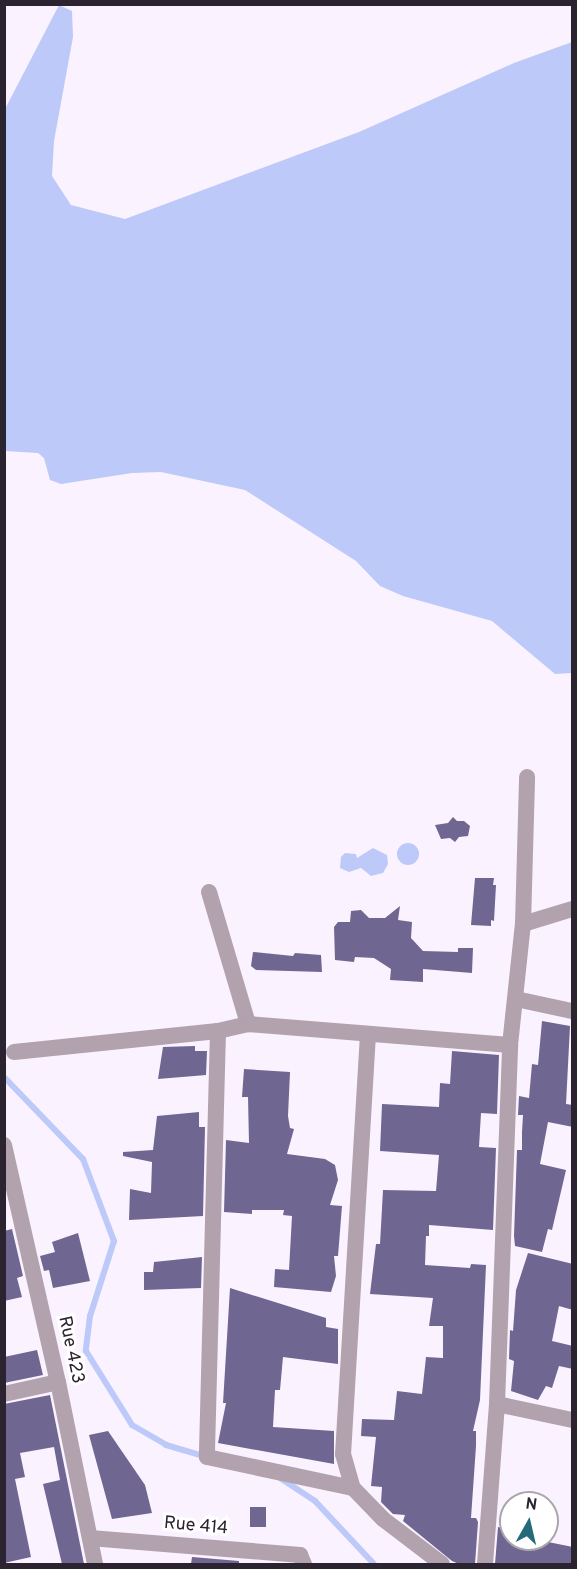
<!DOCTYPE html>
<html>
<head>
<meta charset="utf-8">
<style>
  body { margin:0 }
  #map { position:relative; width:577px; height:1569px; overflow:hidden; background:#fbf2ff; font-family:Overpass,sans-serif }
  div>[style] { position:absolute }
  .water>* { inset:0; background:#bdc9f8 }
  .round { border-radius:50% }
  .stream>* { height:6px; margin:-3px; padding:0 3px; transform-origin:3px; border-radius:3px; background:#bdc9f8 }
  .building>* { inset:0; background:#706692; transform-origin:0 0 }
  .minor>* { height:16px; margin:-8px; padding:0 8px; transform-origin:8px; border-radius:8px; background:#b1a2ad }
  span { translate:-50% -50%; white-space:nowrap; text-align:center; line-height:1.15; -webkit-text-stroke:6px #fff; paint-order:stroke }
  .street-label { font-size:18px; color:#2b232f }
  .frame { position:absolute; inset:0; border:6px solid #2b232f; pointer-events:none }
  .north { position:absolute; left:499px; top:1491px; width:60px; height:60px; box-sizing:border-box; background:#fff; border:2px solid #aaa7ac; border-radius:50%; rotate:8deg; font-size:16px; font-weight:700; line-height:24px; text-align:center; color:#2b232f }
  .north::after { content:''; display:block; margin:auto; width:21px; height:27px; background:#236b78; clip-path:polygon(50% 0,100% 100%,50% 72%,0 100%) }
</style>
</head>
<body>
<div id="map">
  <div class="water">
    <div style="clip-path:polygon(59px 5px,72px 11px,73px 37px,54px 141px,52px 176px,71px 205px,125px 219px,359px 132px,514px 63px,572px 42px,572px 673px,555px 674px,492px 621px,403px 596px,380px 586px,356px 561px,245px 490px,161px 472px,132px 473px,61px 484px,50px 480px,44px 458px,38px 453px,5px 451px,5px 109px)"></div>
    <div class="round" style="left:397px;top:843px;width:22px;height:22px"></div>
    <div style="clip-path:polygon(373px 848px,387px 855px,388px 864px,383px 873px,371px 876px,361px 868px,349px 872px,340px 868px,341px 857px,345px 853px,356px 854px,357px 858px)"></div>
  </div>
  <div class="stream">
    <div style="left:4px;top:1077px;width:114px;rotate:46.1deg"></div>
    <div style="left:83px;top:1159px;width:88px;rotate:69.3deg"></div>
    <div style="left:114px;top:1241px;width:79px;rotate:107.7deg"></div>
    <div style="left:90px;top:1316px;width:35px;rotate:97deg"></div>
    <div style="left:86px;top:1351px;width:87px;rotate:58.1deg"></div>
    <div style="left:132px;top:1425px;width:39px;rotate:30deg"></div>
    <div style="left:166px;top:1445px;width:43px;rotate:16.3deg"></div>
    <div style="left:280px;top:1478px;width:42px;rotate:33.3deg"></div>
    <div style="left:315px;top:1501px;width:86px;rotate:46.9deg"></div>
  </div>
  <div class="building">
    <div style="clip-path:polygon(453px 817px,457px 821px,464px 821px,470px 826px,468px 836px,459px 837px,455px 842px,450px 838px,441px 839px,435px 825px,448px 823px)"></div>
    <div style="clip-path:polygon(475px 878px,494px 878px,493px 885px,496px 885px,494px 921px,491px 920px,491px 926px,471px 925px)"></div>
    <div style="clip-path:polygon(400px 906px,398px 920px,412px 922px,411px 938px,423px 951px,458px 952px,458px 948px,473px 948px,472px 973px,423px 969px,423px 982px,390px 980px,391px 969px,374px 958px,355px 957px,354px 962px,335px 960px,334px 927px,338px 922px,350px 922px,351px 911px,361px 910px,369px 918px,385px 918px)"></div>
    <div style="clip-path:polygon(253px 952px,293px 956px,295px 953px,321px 955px,322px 972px,256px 970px,251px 966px)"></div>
    <div style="clip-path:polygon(542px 1021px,570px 1026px,566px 1104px,573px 1105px,573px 1127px,548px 1122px,540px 1164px,566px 1170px,552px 1230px,548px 1229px,542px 1252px,515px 1246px,514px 1236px,517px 1150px,522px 1150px,522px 1132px,523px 1115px,518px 1115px,519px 1096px,529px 1098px,532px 1064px,538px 1065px)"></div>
    <div style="clip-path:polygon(195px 1046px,195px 1051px,207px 1051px,206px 1075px,158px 1079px,163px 1047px)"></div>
    <div style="clip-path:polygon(452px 1051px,499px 1055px,497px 1114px,481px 1113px,479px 1147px,496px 1148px,493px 1230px,429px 1225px,429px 1236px,426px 1236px,425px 1265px,470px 1268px,471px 1264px,486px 1265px,480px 1400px,473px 1431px,476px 1431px,476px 1446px,471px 1518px,476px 1518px,478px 1522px,475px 1564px,459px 1564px,452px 1561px,403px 1521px,405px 1515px,393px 1514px,381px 1502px,382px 1487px,371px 1486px,376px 1437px,361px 1436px,362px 1419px,394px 1420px,397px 1391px,422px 1394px,426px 1357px,443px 1358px,443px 1326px,429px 1326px,433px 1298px,370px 1294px,376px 1244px,380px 1244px,383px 1190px,436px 1191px,439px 1155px,380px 1151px,382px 1104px,439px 1107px,440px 1083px,450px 1084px)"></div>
    <div style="clip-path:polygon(244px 1069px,290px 1072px,288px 1116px,290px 1128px,294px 1129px,287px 1154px,325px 1159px,335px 1165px,338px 1180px,330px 1205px,342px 1206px,338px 1256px,334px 1256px,336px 1276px,331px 1292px,274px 1287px,275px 1269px,289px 1270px,292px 1216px,283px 1215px,284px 1210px,252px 1210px,252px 1214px,224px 1212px,226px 1140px,249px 1143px,248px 1097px,242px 1097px)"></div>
    <div style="clip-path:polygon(199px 1112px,199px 1127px,205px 1127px,203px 1216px,129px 1220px,130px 1189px,151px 1193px,152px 1162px,123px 1156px,123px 1152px,153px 1150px,157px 1116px)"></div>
    <div style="clip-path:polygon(12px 1229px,23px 1276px,17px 1278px,22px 1297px,4px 1301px,4px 1231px)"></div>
    <div style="clip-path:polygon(78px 1233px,90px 1281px,53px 1288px,49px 1270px,44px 1271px,40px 1256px,55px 1252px,52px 1242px)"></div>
    <div style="clip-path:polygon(528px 1253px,573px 1264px,573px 1310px,559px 1306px,552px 1341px,573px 1346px,573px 1369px,559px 1366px,552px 1388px,546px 1386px,538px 1400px,511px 1391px,514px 1361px,509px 1359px,510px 1330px,513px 1331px,516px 1290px)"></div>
    <div style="clip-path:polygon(202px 1257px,201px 1288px,144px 1290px,144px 1272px,153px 1272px,154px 1262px)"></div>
    <div style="clip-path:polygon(230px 1288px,326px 1318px,326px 1327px,338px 1329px,338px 1364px,283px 1357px,280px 1390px,275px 1390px,273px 1427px,334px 1431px,334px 1464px,218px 1443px,226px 1403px,223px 1403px)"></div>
    <div style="clip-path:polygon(37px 1350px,43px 1375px,4px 1383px,4px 1357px)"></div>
    <div style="clip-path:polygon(50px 1395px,84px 1564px,62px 1564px,43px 1484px,60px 1480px,54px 1447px,20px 1453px,25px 1477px,15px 1479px,31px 1557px,4px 1563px,4px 1404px)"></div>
    <div style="clip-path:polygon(108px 1431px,145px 1485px,152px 1513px,112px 1519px,89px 1435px)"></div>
    <div style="left:250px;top:1507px;width:16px;height:20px"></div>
    <div style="clip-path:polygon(498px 1527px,508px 1529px,506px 1539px,543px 1539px,543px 1541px,573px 1547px,573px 1564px,495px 1564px)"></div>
    <div style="clip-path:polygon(192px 1557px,239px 1561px,239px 1564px,191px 1564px)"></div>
  </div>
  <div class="minor">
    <div style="left:209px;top:892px;width:138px;rotate:73.5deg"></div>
    <div style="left:523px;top:924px;width:51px;rotate:-17deg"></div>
    <div style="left:516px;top:999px;width:57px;rotate:12.1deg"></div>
    <div style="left:218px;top:1031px;width:426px;rotate:91.5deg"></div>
    <div style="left:207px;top:1457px;width:149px;rotate:12deg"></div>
    <div style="left:368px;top:1034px;width:421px;rotate:93.4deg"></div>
    <div style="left:343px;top:1454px;width:35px;rotate:74deg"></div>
    <div style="left:353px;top:1488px;width:43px;rotate:45.9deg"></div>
    <div style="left:383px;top:1519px;width:74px;rotate:37.3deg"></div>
    <div style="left:14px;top:1052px;width:205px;rotate:-5.9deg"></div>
    <div style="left:218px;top:1031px;width:31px;rotate:-13deg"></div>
    <div style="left:248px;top:1024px;width:263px;rotate:4.6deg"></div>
    <div style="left:4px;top:1145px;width:243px;rotate:77.2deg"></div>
    <div style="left:58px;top:1382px;width:186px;rotate:78.5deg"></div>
    <div style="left:4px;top:1394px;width:55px;rotate:-12.5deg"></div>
    <div style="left:497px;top:1404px;width:77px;rotate:12deg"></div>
    <div style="left:90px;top:1538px;width:211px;rotate:4.6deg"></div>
    <div style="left:300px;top:1555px;width:10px;rotate:66deg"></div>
    <div style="left:485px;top:1564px;width:160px;rotate:-85.7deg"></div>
    <div style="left:497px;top:1404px;width:359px;rotate:-87.9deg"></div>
    <div style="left:510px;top:1045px;width:122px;rotate:-83.9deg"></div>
    <div style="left:523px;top:924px;width:147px;rotate:-88.4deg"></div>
  </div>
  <div class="street-label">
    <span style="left:70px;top:1350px;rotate:78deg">Rue 423</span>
    <span style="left:196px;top:1527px;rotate:5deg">Rue 414</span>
  </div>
  <div class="frame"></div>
  <div class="north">N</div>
</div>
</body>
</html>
